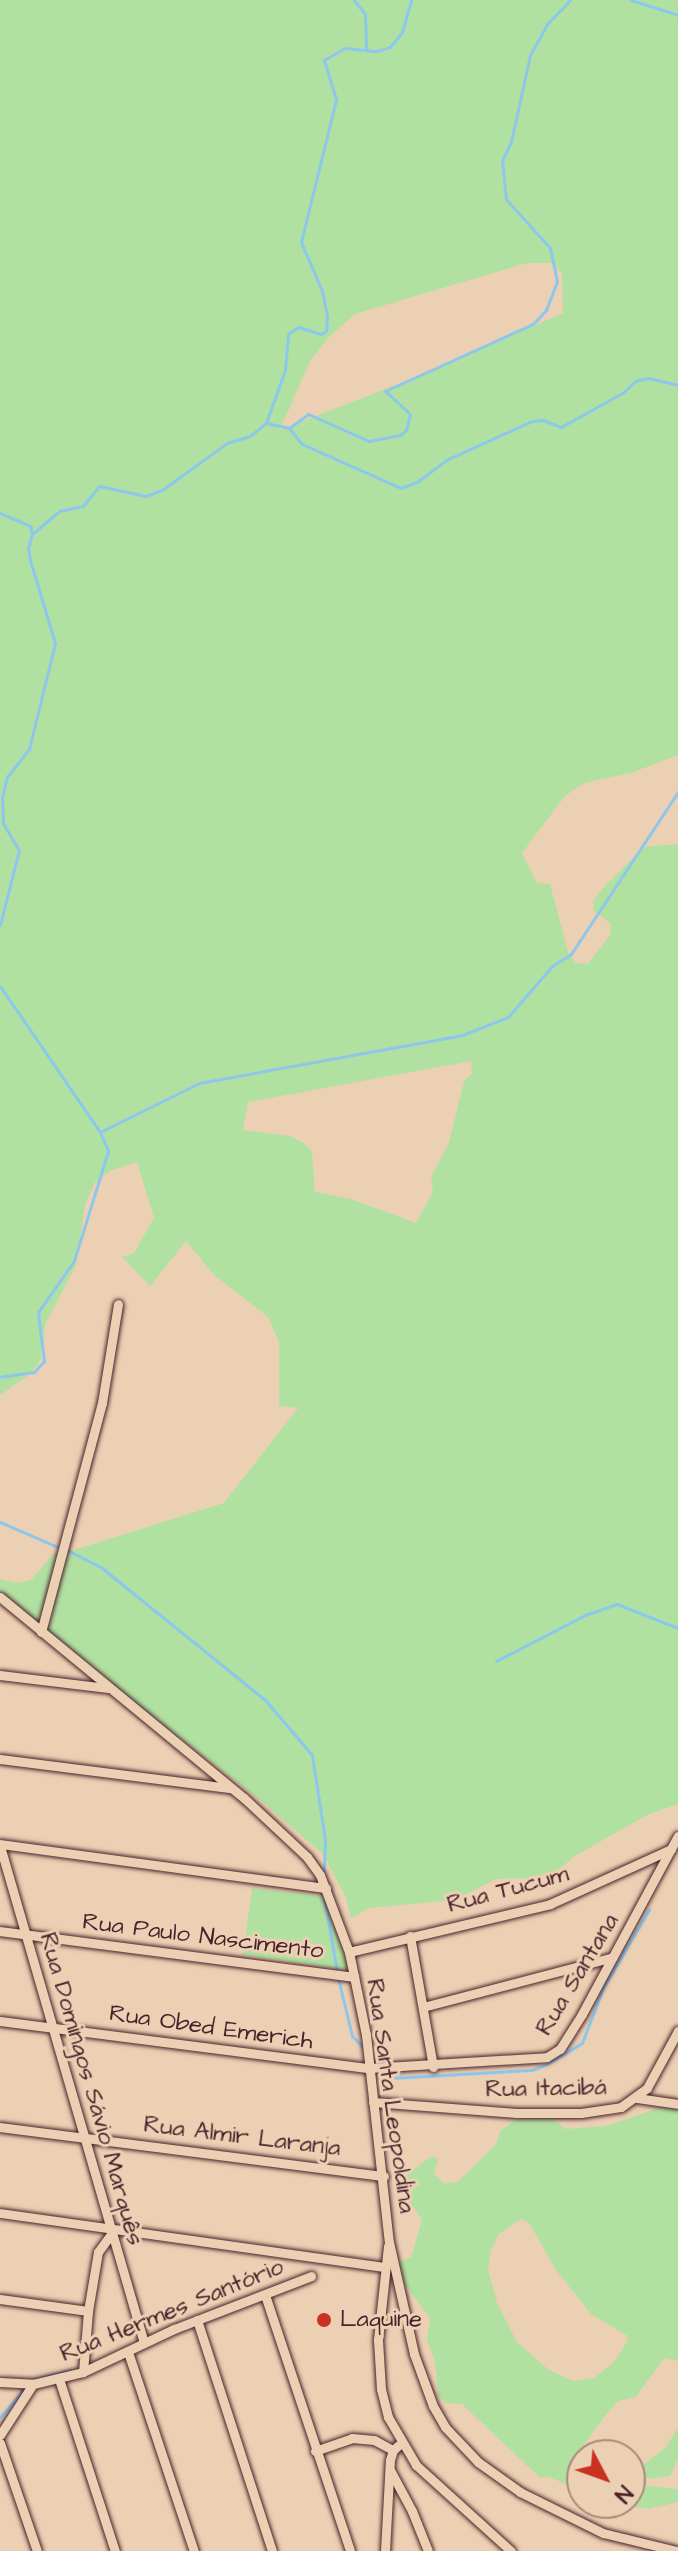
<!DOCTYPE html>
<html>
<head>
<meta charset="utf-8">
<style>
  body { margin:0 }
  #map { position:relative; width:678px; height:2551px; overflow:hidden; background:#ecd0b3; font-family:"Architects Daughter",sans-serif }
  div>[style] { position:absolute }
  .green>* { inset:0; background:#b1e1a1 }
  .stream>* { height:3px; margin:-1.5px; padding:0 1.5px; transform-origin:1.5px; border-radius:1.5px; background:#8dc7ec }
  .roads { filter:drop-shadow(0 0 2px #4a1f2b) drop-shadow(0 0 2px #4a1f2b) }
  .minor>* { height:9px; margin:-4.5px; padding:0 4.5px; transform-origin:4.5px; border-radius:4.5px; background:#ecd0b3 }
  .dots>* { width:22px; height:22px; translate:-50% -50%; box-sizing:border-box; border:4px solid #ecd0b3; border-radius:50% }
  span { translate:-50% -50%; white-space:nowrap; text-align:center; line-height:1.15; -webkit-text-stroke:6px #ecd0b3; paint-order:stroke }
  .street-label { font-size:24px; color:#4a1f2b }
  .poi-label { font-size:24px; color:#4a1f2b }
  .left { translate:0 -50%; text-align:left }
  .north { position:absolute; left:566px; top:2439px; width:80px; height:80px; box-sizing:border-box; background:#ecd0b3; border:2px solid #ab897d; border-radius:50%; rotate:131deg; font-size:22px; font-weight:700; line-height:32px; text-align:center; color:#4a1f2b }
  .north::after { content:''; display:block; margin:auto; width:28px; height:36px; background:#c8321e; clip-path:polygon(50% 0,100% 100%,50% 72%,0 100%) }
</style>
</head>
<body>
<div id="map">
  <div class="green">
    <div style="clip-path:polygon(evenodd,0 0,678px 0,678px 755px,631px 773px,584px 783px,565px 796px,522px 853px,537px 883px,550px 884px,569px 955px,576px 963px,588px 964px,610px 935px,611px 924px,594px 911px,593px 901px,602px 889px,644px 847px,678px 844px,678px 1804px,647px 1815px,575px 1856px,548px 1878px,496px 1879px,455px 1900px,369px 1908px,351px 1918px,346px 1898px,323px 1854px,265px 1804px,97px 1674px,0 1593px,0 1579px,17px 1583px,31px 1580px,54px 1553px,61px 1554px,224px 1503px,298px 1408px,279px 1406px,279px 1342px,268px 1317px,214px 1275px,186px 1241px,150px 1286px,122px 1257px,134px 1253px,154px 1218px,137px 1162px,112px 1170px,95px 1182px,85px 1205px,76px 1265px,45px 1325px,41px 1359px,30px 1374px,0 1395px,0 0,527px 263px,551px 263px,562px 273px,563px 313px,424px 374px,280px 430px,310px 361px,330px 336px,355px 314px,527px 263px,0 0,471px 1061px,472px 1074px,464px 1081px,449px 1142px,431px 1178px,433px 1192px,416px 1223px,351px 1199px,315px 1192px,312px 1152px,305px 1144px,291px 1136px,243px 1130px,248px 1102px,471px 1061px)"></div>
    <div style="clip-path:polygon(252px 1888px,325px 1896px,349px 1970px,243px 1955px)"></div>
    <div style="clip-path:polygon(evenodd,671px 2104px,678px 2106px,678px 2361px,664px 2358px,636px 2397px,618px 2401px,604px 2417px,584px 2445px,588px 2455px,582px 2455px,582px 2491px,549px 2477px,539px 2477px,462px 2404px,446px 2403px,438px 2396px,435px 2361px,427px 2340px,430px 2318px,397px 2274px,396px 2263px,411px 2257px,422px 2220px,397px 2182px,432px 2156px,438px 2159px,434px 2174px,445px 2184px,459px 2181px,496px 2144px,500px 2131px,517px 2119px,552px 2118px,565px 2129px,606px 2126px,671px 2104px,521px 2219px,529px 2223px,556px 2270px,591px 2314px,626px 2335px,628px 2340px,615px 2361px,594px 2378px,573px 2381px,549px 2370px,517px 2342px,497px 2303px,488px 2269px,491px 2250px,499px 2234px,521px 2219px)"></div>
    <div style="clip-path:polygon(678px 2428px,678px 2459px,670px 2476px,652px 2479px,639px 2475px,639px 2468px,665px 2448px)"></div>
    <div style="clip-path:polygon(630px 2484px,678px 2489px,678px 2502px,649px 2509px,626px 2506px,619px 2503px,630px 2503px)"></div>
  </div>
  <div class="stream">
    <div style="left:354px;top:0;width:18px;rotate:52deg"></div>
    <div style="left:365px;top:14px;width:36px;rotate:88deg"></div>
    <div style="left:631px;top:0;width:49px;rotate:17.7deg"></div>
    <div style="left:266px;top:423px;width:24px;rotate:12deg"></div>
    <div style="left:289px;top:428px;width:21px;rotate:51deg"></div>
    <div style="left:302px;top:444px;width:108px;rotate:24deg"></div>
    <div style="left:401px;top:488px;width:17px;rotate:-21deg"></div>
    <div style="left:417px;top:482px;width:36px;rotate:-37deg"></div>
    <div style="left:446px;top:460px;width:94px;rotate:-24.4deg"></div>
    <div style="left:532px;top:421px;width:11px;rotate:-5deg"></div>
    <div style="left:543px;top:420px;width:19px;rotate:21deg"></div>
    <div style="left:561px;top:427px;width:72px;rotate:-29.1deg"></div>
    <div style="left:624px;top:392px;width:16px;rotate:-45deg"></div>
    <div style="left:635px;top:381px;width:13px;rotate:-13deg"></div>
    <div style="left:648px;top:378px;width:31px;rotate:13deg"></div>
    <div style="left:289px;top:428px;width:24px;rotate:-36deg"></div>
    <div style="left:308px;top:414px;width:67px;rotate:23.9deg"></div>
    <div style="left:369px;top:441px;width:32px;rotate:-11deg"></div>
    <div style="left:400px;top:435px;width:8px;rotate:-40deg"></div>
    <div style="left:406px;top:430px;width:16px;rotate:-76deg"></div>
    <div style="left:410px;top:414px;width:34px;rotate:-137deg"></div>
    <div style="left:385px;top:391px;width:162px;rotate:-24.4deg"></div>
    <div style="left:533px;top:324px;width:19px;rotate:-47deg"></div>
    <div style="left:546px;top:310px;width:31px;rotate:-69deg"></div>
    <div style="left:557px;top:281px;width:34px;rotate:-102deg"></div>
    <div style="left:550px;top:248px;width:66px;rotate:-131.9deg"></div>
    <div style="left:506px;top:199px;width:38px;rotate:-96deg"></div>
    <div style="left:502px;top:161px;width:21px;rotate:-65deg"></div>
    <div style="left:511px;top:142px;width:89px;rotate:-77.7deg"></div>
    <div style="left:530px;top:55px;width:37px;rotate:-61deg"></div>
    <div style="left:548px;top:23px;width:32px;rotate:-46deg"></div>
    <div style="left:0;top:513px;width:33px;rotate:23deg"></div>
    <div style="left:30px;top:526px;width:8px;rotate:76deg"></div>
    <div style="left:0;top:925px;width:77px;rotate:-75.8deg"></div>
    <div style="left:19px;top:850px;width:31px;rotate:-121deg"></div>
    <div style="left:3px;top:823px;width:25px;rotate:-92deg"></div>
    <div style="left:2px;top:798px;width:22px;rotate:-77deg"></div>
    <div style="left:7px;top:777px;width:36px;rotate:-52deg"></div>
    <div style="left:29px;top:749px;width:109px;rotate:-76.2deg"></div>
    <div style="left:55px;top:643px;width:87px;rotate:-106.8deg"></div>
    <div style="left:30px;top:560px;width:12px;rotate:-99deg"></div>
    <div style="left:28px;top:548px;width:15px;rotate:-74deg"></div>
    <div style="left:32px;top:534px;width:35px;rotate:-40deg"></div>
    <div style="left:59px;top:511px;width:25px;rotate:-12deg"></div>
    <div style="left:83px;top:506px;width:26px;rotate:-51deg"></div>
    <div style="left:99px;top:486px;width:48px;rotate:12deg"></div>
    <div style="left:146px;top:496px;width:17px;rotate:-21deg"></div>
    <div style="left:162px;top:490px;width:80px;rotate:-35.9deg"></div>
    <div style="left:227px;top:443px;width:24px;rotate:-17deg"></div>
    <div style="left:250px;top:436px;width:21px;rotate:-39deg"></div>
    <div style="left:266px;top:423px;width:56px;rotate:-70.3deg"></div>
    <div style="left:285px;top:370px;width:36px;rotate:-85deg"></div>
    <div style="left:288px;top:334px;width:12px;rotate:-35deg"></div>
    <div style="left:298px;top:327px;width:24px;rotate:17deg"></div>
    <div style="left:321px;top:334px;width:6px;rotate:-31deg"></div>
    <div style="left:326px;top:331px;width:15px;rotate:-86deg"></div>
    <div style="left:327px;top:316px;width:25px;rotate:-101deg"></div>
    <div style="left:322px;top:291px;width:53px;rotate:-113.2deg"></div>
    <div style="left:301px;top:242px;width:147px;rotate:-76.2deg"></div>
    <div style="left:336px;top:99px;width:41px;rotate:-107.1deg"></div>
    <div style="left:324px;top:60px;width:24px;rotate:-30deg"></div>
    <div style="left:345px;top:48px;width:31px;rotate:6deg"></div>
    <div style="left:376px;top:51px;width:15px;rotate:-16deg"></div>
    <div style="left:390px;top:47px;width:19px;rotate:-51deg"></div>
    <div style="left:402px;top:32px;width:33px;rotate:-74deg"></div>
    <div style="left:0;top:986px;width:177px;rotate:55.6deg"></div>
    <div style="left:100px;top:1132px;width:21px;rotate:67deg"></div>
    <div style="left:108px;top:1151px;width:115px;rotate:107.2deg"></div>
    <div style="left:74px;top:1261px;width:62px;rotate:125.2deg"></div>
    <div style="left:38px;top:1312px;width:49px;rotate:83deg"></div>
    <div style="left:44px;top:1361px;width:15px;rotate:132deg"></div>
    <div style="left:34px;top:1372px;width:34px;rotate:172deg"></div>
    <div style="left:100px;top:1132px;width:110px;rotate:-26.3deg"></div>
    <div style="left:199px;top:1083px;width:267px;rotate:-10.3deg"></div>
    <div style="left:462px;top:1035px;width:49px;rotate:-21.4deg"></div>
    <div style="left:508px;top:1017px;width:67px;rotate:-49.2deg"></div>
    <div style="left:552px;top:966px;width:22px;rotate:-32deg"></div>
    <div style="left:571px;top:954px;width:194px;rotate:-56.6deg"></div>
    <div style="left:0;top:1522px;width:65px;rotate:23.4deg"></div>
    <div style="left:67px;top:1550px;width:39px;rotate:27deg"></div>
    <div style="left:102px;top:1568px;width:211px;rotate:39deg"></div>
    <div style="left:266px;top:1701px;width:71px;rotate:49.6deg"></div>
    <div style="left:312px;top:1755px;width:86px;rotate:81.3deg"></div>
    <div style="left:325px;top:1840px;width:36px;rotate:92deg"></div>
    <div style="left:496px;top:1661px;width:100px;rotate:-27.3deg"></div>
    <div style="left:585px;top:1615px;width:34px;rotate:-19deg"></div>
    <div style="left:617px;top:1604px;width:66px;rotate:21.5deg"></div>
    <div style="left:323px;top:1892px;width:80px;rotate:80deg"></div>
    <div style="left:338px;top:1978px;width:60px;rotate:76.4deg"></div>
    <div style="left:352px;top:2036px;width:17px;rotate:45deg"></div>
    <div style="left:372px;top:2057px;width:29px;rotate:46deg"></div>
    <div style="left:392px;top:2078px;width:140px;rotate:-3.3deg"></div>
    <div style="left:532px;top:2070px;width:16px;rotate:-22deg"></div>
    <div style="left:547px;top:2064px;width:41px;rotate:-31deg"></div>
    <div style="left:582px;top:2043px;width:59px;rotate:-69.1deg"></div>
    <div style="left:603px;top:1988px;width:91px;rotate:-59.5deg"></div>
    <div style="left:32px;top:2380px;width:40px;rotate:-14.4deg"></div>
    <div style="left:0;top:2417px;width:41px;rotate:-48.9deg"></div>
  </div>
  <div class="roads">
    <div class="minor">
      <div style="left:0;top:1597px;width:316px;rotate:39.5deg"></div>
      <div style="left:244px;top:1798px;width:86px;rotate:43.1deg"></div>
      <div style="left:307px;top:1857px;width:22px;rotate:54deg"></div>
      <div style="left:320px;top:1875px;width:82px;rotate:69.4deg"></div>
      <div style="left:349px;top:1952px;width:85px;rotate:78.4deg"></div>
      <div style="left:366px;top:2035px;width:208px;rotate:83.7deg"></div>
      <div style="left:389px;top:2242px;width:115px;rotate:77.4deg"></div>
      <div style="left:414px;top:2354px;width:55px;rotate:69.9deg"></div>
      <div style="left:433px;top:2406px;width:24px;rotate:60deg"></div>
      <div style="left:445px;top:2427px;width:48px;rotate:46.7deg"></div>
      <div style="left:478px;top:2462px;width:52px;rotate:35.5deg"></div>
      <div style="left:520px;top:2492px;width:93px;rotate:26.3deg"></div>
      <div style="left:603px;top:2533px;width:76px;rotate:13.7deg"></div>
      <div style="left:41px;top:1632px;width:237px;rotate:-75.1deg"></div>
      <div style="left:102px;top:1403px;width:100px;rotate:-80.8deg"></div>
      <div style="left:0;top:1675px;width:109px;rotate:6.9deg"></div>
      <div style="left:0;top:1759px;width:233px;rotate:7.2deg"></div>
      <div style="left:0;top:1844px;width:329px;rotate:7.7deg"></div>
      <div style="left:0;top:1846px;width:517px;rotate:73.84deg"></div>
      <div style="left:0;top:1931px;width:357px;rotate:7.4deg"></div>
      <div style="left:410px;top:1936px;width:133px;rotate:80deg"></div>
      <div style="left:349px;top:1952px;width:207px;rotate:-13.4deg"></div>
      <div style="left:550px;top:1904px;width:133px;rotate:-24.4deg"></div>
      <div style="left:423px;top:2007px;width:196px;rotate:-14.7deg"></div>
      <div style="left:0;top:2021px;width:372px;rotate:7.3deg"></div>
      <div style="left:369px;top:2068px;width:178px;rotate:-3.5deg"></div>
      <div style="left:547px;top:2057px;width:15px;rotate:-32deg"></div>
      <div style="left:560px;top:2049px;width:41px;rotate:-57.8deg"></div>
      <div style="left:582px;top:2014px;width:202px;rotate:-61.7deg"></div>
      <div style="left:637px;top:2098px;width:41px;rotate:8.3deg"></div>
      <div style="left:373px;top:2102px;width:144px;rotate:4.4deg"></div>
      <div style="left:517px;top:2113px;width:64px"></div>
      <div style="left:581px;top:2113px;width:40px;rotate:-8.5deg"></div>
      <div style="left:621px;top:2107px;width:32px;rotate:-36deg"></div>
      <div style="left:647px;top:2088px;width:65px;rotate:-61.5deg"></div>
      <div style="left:0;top:2127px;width:387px;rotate:7.3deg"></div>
      <div style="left:0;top:2213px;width:387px;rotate:8deg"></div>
      <div style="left:388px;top:2246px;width:95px;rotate:96.1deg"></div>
      <div style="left:378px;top:2340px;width:49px;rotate:86.5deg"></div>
      <div style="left:381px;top:2389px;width:29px;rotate:76deg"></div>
      <div style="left:388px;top:2417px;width:56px;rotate:59.7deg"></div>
      <div style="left:416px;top:2465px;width:128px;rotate:42.2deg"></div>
      <div style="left:265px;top:2295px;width:270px;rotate:71.6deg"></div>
      <div style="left:0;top:2299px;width:89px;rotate:7.8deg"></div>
      <div style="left:197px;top:2320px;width:243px;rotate:72deg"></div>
      <div style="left:128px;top:2352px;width:210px;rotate:71.7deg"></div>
      <div style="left:83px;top:2372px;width:61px;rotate:-85.3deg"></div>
      <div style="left:88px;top:2311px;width:60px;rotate:-80.4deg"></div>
      <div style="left:98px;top:2252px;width:24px;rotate:-54deg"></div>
      <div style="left:59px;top:2379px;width:181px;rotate:72deg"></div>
      <div style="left:0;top:2382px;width:33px;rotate:3deg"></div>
      <div style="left:33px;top:2384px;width:51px;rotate:-13.5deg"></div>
      <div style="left:83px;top:2372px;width:101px;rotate:-25.3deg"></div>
      <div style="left:174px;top:2329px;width:147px;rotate:-21.1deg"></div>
      <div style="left:0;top:2435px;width:61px;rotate:-57.1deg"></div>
      <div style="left:0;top:2443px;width:114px;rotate:71.1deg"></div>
      <div style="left:315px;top:2451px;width:39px;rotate:-19deg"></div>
      <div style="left:352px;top:2438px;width:22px;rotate:5deg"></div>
      <div style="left:374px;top:2440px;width:21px;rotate:28deg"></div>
      <div style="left:390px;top:2470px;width:47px;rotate:61.8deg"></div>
      <div style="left:412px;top:2511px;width:43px;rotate:68.2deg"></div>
      <div style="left:385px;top:2551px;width:91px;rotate:-86.9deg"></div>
      <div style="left:390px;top:2460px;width:10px;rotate:-73deg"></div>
      <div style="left:393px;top:2450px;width:11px;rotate:-41deg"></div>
    </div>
  </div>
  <div class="dots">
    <div style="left:324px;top:2320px;background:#c8321e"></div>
  </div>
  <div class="street-label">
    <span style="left:508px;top:1890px;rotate:-15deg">Rua Tucum</span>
    <span style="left:203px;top:1937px;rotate:7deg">Rua Paulo Nascimento</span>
    <span style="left:578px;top:1975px;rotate:-59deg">Rua Santana</span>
    <span style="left:211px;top:2028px;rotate:8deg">Rua Obed Emerich</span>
    <span style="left:91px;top:2089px;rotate:74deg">Rua Domingos Sávio Marquês</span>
    <span style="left:546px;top:2089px;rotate:-1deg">Rua Itacibá</span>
    <span style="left:390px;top:2096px;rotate:82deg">Rua Santa Leopoldina</span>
    <span style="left:242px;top:2137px;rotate:7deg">Rua Almir Laranja</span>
    <span style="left:172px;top:2311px;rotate:-22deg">Rua Hermes Santório</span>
  </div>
  <div class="poi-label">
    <span class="left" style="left:340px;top:2320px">Laquine</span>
  </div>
  <div class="north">N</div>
</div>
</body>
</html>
